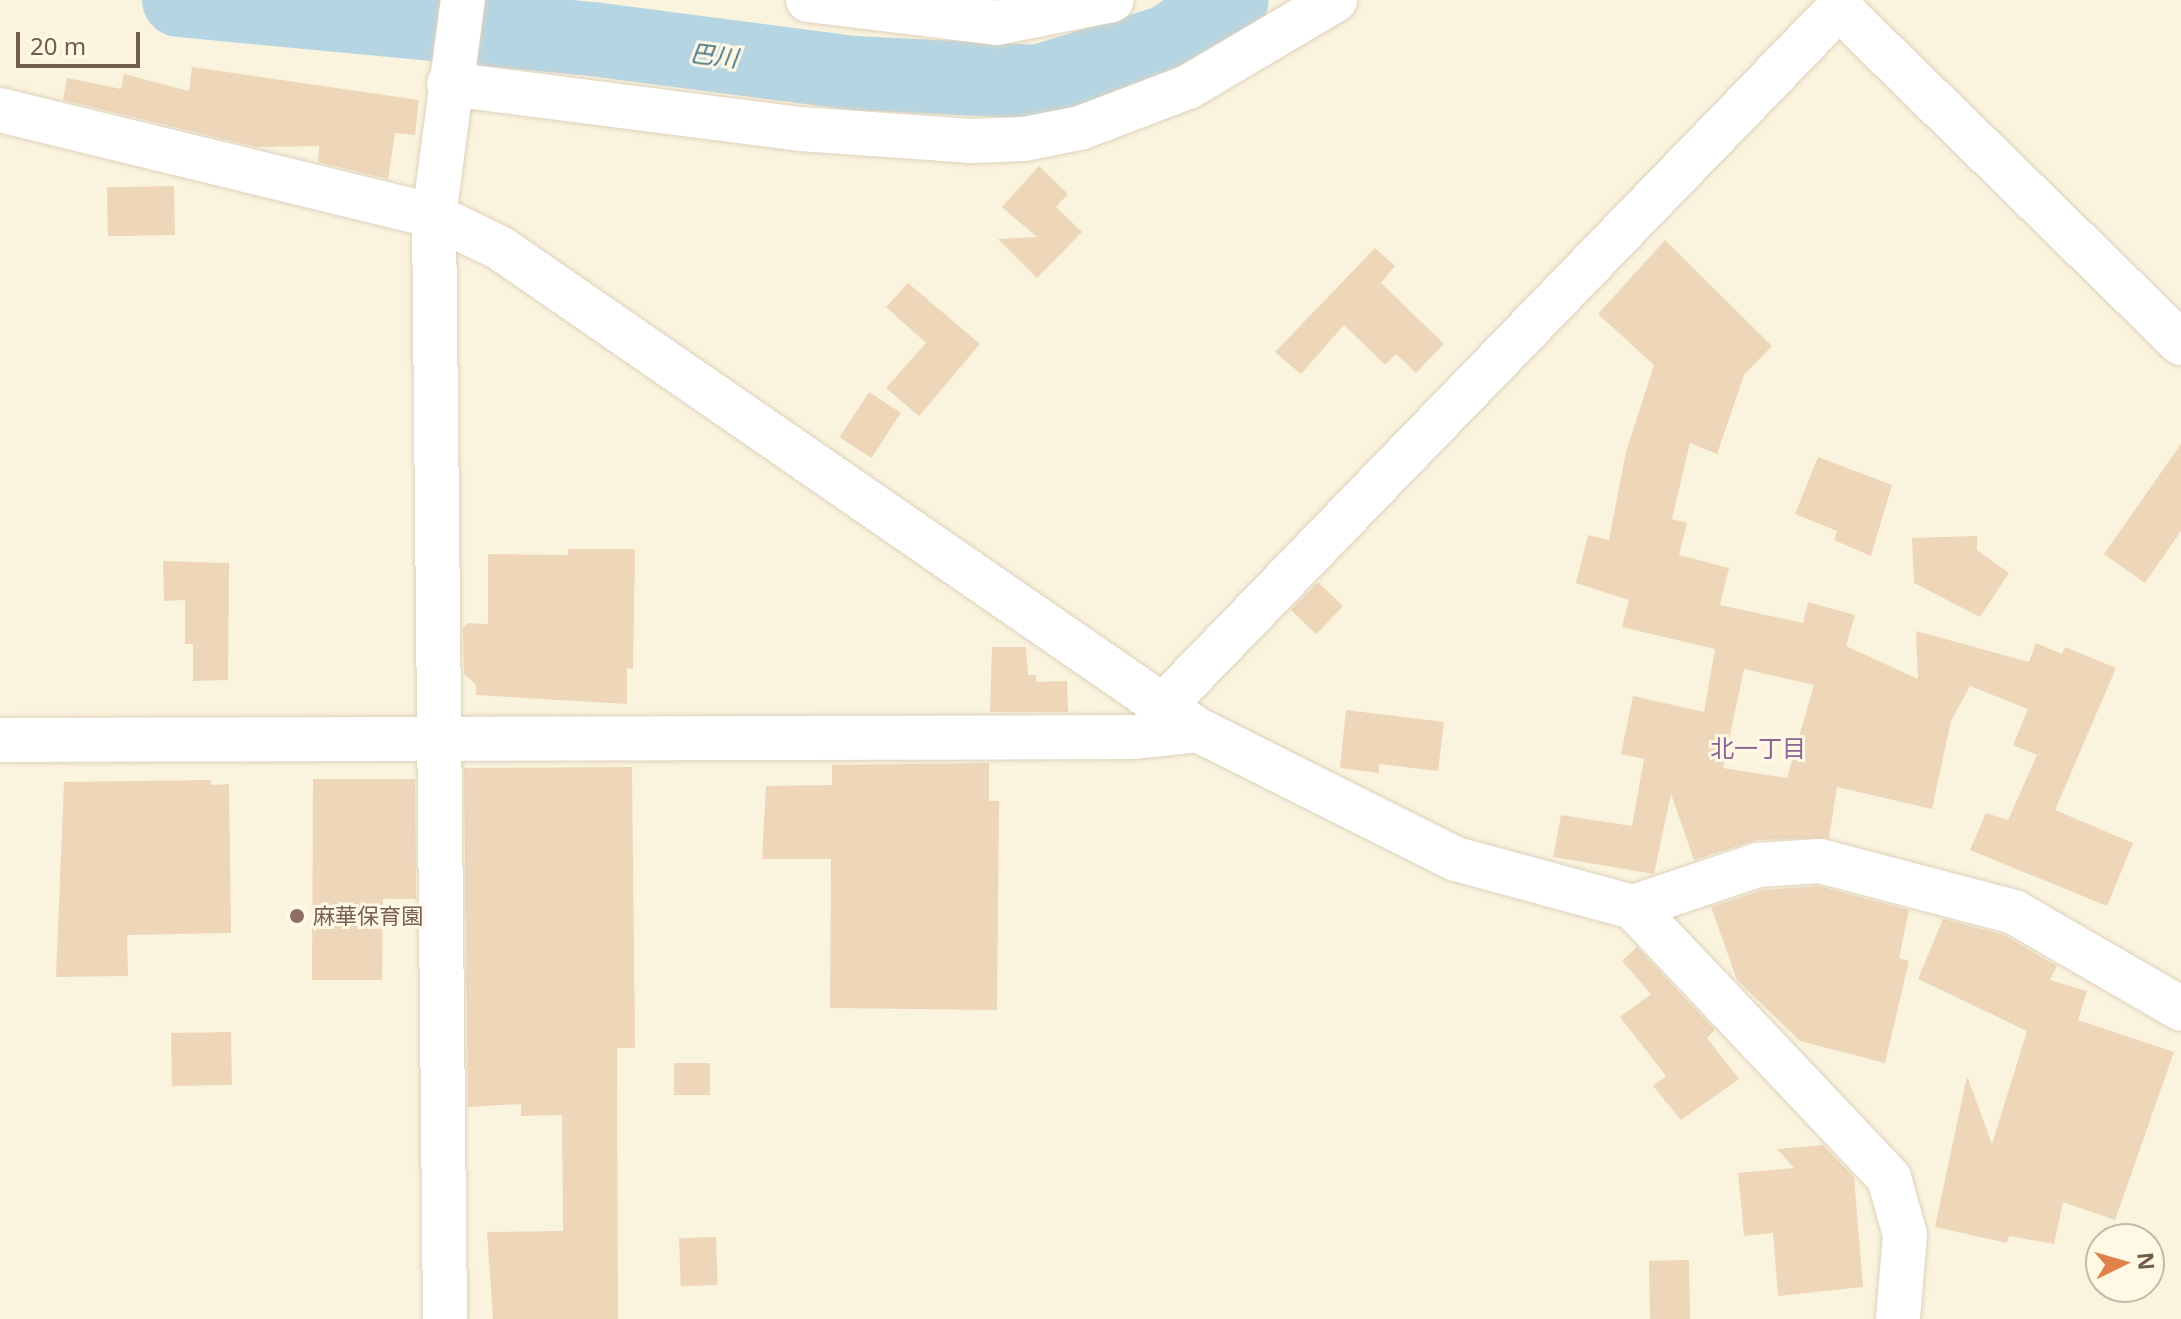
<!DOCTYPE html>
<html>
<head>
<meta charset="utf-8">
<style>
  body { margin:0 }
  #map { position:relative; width:2181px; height:1319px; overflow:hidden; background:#faf4df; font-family:"Noto Sans","Noto Sans JP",sans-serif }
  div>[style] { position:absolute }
  .river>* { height:74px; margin:-37px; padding:0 37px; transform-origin:37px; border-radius:37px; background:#b6d5e2 }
  .building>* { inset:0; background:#eed6b9; transform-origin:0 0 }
  .roads { filter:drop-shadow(0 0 2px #ded1bc) drop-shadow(0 0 2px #ded1bc) }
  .minor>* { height:44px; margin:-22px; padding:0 22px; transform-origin:22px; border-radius:22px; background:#fff }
  .dots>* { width:22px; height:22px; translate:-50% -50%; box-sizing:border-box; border:4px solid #fef8e5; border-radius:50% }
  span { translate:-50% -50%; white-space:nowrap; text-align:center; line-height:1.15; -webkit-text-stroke:6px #fef8e5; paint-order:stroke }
  .education-label { font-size:22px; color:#785e54 }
  .left { translate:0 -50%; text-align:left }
  .water-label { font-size:24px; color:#477489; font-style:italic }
  .neighbourhood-label { font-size:24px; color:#8a6492 }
  .north { position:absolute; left:2085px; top:1223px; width:80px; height:80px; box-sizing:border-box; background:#fef8e5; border:2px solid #c5baa7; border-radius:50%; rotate:85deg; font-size:22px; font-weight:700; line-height:32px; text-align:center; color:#6f5c49 }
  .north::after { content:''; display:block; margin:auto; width:28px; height:36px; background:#df824a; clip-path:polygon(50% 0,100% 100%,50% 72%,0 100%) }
  .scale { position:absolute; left:16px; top:32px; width:124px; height:36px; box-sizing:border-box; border:4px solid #6f5c49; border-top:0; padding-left:10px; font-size:24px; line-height:28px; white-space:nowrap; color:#6f5c49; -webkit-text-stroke:6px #fef8e5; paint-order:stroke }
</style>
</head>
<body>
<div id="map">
  <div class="river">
    <div style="left:179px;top:0;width:415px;rotate:5.4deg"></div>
    <div style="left:592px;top:39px;width:265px;rotate:7.4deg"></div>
    <div style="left:855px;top:73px;width:182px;rotate:2.8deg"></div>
    <div style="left:1037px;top:82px;width:136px;rotate:-17.1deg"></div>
    <div style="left:1167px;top:42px;width:77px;rotate:-32.9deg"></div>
  </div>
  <div class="building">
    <div style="clip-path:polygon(192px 67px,419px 100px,415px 135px,395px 133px,388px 179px,318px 162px,319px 146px,256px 147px,63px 100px,67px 78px,121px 89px,124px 74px,189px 91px)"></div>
    <div style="clip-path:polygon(1039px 166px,1068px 194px,1056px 207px,1082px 232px,1037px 278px,998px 239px,1037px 237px,1002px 207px)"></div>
    <div style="left:174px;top:186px;width:49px;height:67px;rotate:89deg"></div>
    <div style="clip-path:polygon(evenodd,1665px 240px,1772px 346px,1744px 375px,1717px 454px,1690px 443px,1672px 519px,1687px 523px,1679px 555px,1729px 568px,1720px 605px,1803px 623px,1808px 602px,1855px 615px,1846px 646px,1918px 679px,1916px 631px,2029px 662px,2036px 643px,2062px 654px,2065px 647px,2116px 668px,2055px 810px,2133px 843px,2107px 906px,1970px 850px,1986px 813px,2008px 820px,2037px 755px,2013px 745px,2028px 709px,1970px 686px,1951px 721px,1932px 809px,1837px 787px,1829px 838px,1756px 840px,1694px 860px,1671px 794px,1654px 874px,1553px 857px,1561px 815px,1632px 826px,1644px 759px,1621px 754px,1633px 696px,1704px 712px,1715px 649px,1622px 627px,1629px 600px,1576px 583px,1588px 535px,1609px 540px,1626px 452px,1654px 365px,1598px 314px,1665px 240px,1744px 669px,1814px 685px,1787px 778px,1723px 768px,1744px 669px)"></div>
    <div style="clip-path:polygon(1375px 248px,1395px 266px,1381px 283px,1444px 344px,1416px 373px,1396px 354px,1385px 365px,1344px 325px,1301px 374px,1275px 352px)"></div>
    <div style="clip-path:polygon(908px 283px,980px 344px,919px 416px,886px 388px,926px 343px,886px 307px)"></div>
    <div style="left:869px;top:392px;width:38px;height:54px;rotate:33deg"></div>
    <div style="clip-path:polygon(2181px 444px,2181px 531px,2145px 583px,2104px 554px)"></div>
    <div style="clip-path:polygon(1818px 457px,1892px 485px,1871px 556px,1834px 540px,1837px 531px,1795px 514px)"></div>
    <div style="clip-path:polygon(1977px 536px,1977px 550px,2009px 573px,1980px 617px,1914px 583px,1912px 538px)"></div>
    <div style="clip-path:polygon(568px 549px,635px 549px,633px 669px,627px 668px,627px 704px,476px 695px,476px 685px,464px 674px,463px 628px,468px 623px,488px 624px,488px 554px,568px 555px)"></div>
    <div style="clip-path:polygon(163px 561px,229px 563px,228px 680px,193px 681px,193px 644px,185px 644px,185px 600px,164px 601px)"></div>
    <div style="left:1318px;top:582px;width:35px;height:39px;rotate:44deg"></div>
    <div style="clip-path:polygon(992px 647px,1026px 647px,1028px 675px,1036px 675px,1036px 682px,1067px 681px,1068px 712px,990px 712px)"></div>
    <div style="clip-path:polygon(1346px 710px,1444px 722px,1438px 771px,1379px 764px,1379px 773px,1340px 768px)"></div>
    <div style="clip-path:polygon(989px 763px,989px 801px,999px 801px,997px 1010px,830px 1008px,831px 859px,762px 859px,766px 786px,832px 785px,832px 765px)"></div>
    <div style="clip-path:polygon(632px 767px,635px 1048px,617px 1048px,618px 1319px,493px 1319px,487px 1232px,563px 1231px,562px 1115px,521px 1116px,521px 1104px,468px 1107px,464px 768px)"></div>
    <div style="clip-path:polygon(313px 779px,415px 779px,416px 899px,383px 899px,382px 980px,312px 980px)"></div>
    <div style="clip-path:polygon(211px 780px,211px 785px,229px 784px,231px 933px,127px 935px,128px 976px,56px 977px,64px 782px)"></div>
    <div style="clip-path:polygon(1818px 886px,1909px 910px,1899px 958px,1909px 961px,1885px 1063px,1800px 1041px,1737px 980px,1711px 907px,1763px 890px)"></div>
    <div style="clip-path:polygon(1943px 919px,2004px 935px,2057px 966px,2050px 980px,2087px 991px,2078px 1020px,2174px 1052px,2115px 1220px,2063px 1202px,2054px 1244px,2009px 1236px,2007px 1243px,1935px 1227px,1967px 1076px,1992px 1144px,2027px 1031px,1918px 979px)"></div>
    <div style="clip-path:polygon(1637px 947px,1715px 1030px,1707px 1038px,1739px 1079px,1681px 1120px,1653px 1086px,1666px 1076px,1620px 1017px,1651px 994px,1622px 961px)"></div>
    <div style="left:231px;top:1032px;width:53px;height:60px;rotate:89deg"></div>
    <div style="left:710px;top:1063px;width:32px;height:36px;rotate:90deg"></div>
    <div style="clip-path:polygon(1823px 1145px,1854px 1177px,1863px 1287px,1778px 1296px,1773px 1233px,1744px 1236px,1738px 1173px,1794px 1168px,1777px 1149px)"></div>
    <div style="left:716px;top:1237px;width:48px;height:37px;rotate:88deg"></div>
    <div style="left:1689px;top:1260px;width:59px;height:40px;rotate:89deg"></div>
  </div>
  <div class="roads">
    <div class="minor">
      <div style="left:808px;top:0;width:190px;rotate:6.9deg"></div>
      <div style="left:997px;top:23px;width:117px;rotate:-11.3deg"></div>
      <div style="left:449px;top:84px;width:354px;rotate:7.3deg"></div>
      <div style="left:800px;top:129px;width:172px;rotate:4deg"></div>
      <div style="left:972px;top:141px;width:52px;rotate:-2.2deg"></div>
      <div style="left:1024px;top:139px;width:57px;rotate:-11.1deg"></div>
      <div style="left:1080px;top:128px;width:116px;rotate:-20.8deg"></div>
      <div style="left:1188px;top:87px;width:171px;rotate:-30.6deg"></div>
      <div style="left:0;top:110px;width:447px;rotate:13.7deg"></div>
      <div style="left:434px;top:216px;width:73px;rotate:25.9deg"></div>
      <div style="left:500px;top:248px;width:848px;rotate:34.63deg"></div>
      <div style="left:1198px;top:730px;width:288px;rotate:26.6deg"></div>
      <div style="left:1456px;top:859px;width:183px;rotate:15.2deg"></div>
      <div style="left:1633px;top:907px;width:132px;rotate:-18.6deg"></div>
      <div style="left:1758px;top:865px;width:62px;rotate:-3.7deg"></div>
      <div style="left:1820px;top:861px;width:201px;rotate:14.7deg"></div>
      <div style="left:2014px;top:912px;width:193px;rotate:30.1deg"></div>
      <div style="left:1164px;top:705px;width:970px;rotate:-45.92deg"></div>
      <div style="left:1839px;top:8px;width:479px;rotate:44.4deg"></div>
      <div style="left:0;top:740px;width:1134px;rotate:-0.15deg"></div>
      <div style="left:1134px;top:737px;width:64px;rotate:-6.2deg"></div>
      <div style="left:1633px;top:907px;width:373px;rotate:46.6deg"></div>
      <div style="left:1889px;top:1178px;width:59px;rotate:74.3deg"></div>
      <div style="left:1905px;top:1235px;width:84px;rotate:94.8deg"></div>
      <div style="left:445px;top:1319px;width:1103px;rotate:-90.57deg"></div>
      <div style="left:434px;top:216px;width:218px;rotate:-82.4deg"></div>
    </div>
  </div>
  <div class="dots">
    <div style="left:297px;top:916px;background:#8d6e63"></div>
  </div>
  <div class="education-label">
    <span class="left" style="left:313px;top:916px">麻華保育園</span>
  </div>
  <div class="water-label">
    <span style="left:714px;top:55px;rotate:7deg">巴川</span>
  </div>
  <div class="neighbourhood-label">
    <span style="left:1758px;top:748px">北一丁目</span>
  </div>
  <div class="north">N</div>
  <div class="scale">20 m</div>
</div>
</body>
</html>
